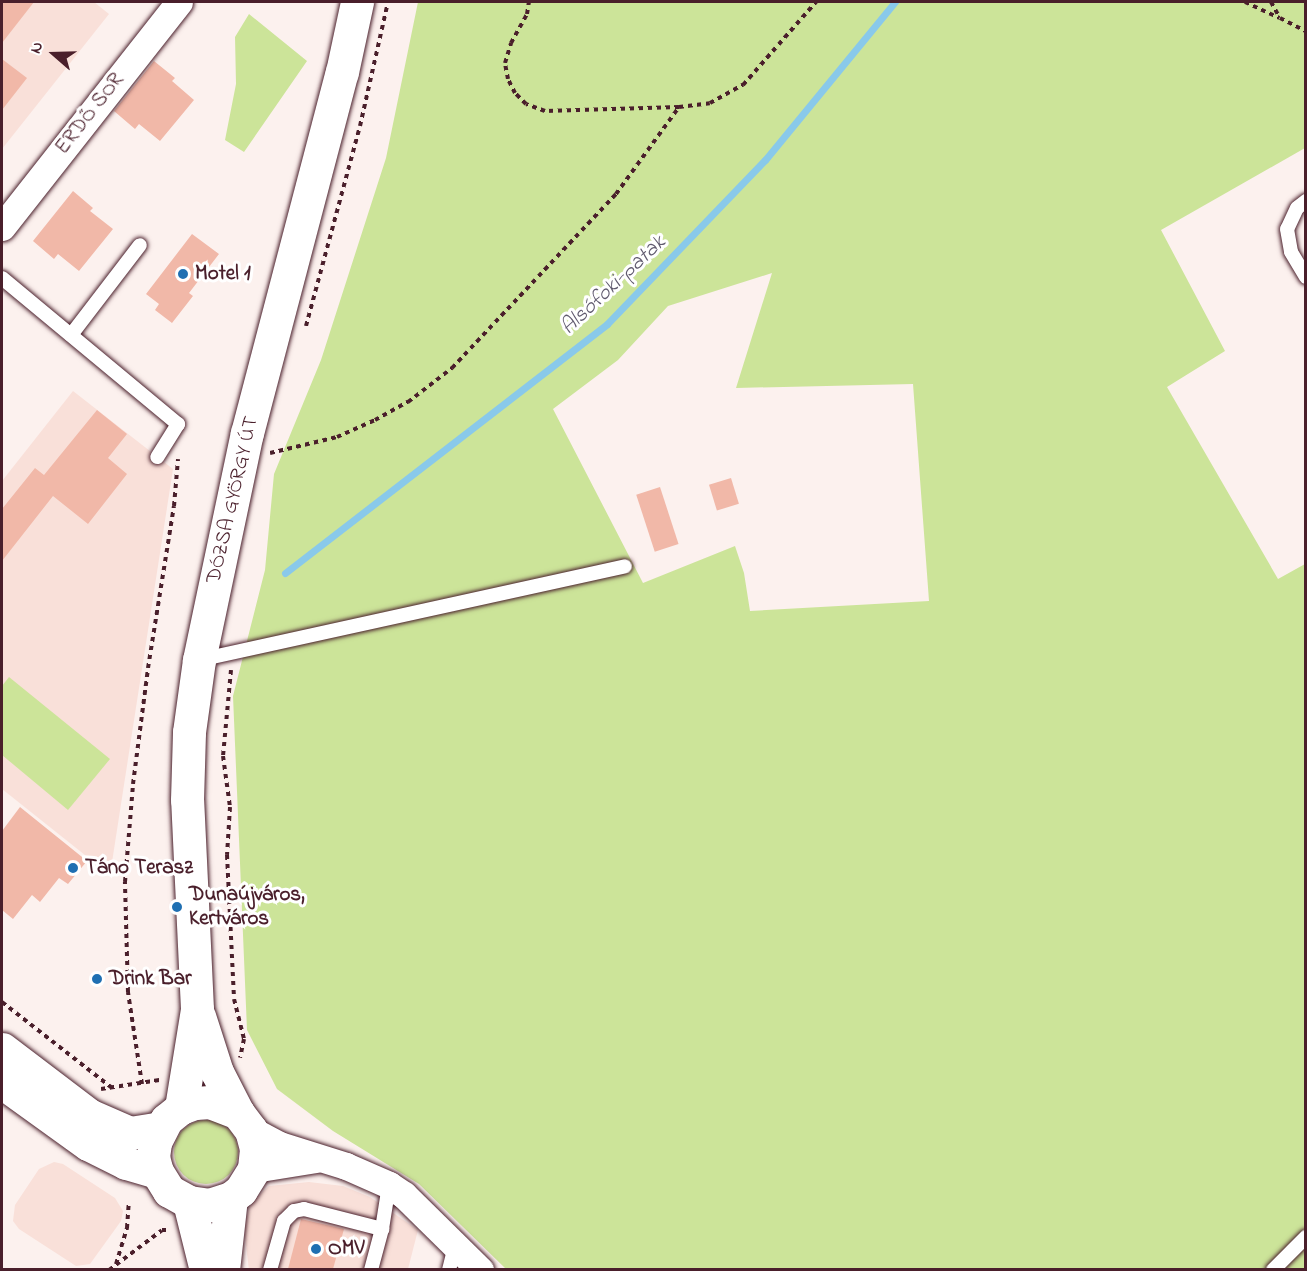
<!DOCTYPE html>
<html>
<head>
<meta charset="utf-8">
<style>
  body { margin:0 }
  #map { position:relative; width:1307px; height:1271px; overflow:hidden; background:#fcf1ee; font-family:"Indie Flower",sans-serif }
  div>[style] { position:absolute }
  .built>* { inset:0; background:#f9e0d9 }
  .green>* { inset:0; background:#cce499 }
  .round { border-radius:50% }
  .stream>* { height:7px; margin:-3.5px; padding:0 3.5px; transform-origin:3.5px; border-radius:3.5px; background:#89c9ea }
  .building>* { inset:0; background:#f1b8a8; transform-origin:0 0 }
  .path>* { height:4px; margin-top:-2px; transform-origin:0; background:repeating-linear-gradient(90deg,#4a1f2b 0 4.5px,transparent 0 9px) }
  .roads { filter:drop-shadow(0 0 2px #4a1f2b) drop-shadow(0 0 2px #4a1f2b) }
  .service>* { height:14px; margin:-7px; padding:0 7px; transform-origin:7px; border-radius:7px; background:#fff }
  .minor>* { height:27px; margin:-13.5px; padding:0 13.5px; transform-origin:13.5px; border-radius:13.5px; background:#fff }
  .tertiary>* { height:33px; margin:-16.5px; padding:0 16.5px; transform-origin:16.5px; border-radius:16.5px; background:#fff }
  .dots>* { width:16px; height:16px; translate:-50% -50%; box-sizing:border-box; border:3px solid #fff; border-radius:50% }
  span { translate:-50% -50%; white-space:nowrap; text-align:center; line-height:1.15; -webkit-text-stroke:6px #fff; paint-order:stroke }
  .street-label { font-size:21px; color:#4a1f2b }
  .poi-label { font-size:21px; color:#4a1f2b; font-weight:700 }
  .left { translate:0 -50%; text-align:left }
  .water-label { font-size:22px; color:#605a6e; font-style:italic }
  .frame { position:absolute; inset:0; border:3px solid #4a1f2b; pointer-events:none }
  .north { position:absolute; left:24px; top:24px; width:60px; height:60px; -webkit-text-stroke:4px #fff; paint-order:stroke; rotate:290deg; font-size:16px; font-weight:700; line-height:24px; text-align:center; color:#4a1f2b }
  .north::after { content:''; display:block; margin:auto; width:21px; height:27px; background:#4a1f2b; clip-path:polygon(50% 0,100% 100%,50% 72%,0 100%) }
</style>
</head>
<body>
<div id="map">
  <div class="built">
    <div style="clip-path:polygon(2px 2px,94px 2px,109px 14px,2px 149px)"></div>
    <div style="clip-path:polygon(73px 391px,173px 469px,110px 875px,2px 789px,2px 481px)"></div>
    <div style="clip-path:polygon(54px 1162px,63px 1164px,115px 1198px,123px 1211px,121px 1221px,90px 1264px,76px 1266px,19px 1229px,13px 1221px,15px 1205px,39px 1169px)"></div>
    <div style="clip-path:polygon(309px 1182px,343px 1186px,370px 1197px,418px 1230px,408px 1269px,249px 1270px,244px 1228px,249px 1209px,254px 1200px,269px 1186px)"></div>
  </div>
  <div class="green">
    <div style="clip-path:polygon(evenodd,418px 2px,1305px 2px,1305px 148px,1161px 230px,1225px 351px,1167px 387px,1278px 579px,1305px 564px,1305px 1269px,506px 1269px,419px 1184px,333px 1131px,277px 1089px,247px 1030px,233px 696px,265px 570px,274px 474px,321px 360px,386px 158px,418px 2px,772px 273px,736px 388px,913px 384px,929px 601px,750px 611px,744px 573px,735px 546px,643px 583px,553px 409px,618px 360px,668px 306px,772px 273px)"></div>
    <div style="clip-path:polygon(249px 14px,307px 61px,244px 152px,225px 140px,236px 84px,235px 37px)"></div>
    <div style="clip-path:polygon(9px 677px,110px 759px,68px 810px,2px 755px,2px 686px)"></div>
    <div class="round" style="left:174px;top:1120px;width:64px;height:64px"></div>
  </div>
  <div class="stream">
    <div style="left:285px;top:573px;width:407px;rotate:-37.7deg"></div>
    <div style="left:607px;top:324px;width:228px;rotate:-46.1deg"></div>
    <div style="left:765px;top:160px;width:205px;rotate:-50.6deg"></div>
  </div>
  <div class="building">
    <div style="clip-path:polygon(2px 2px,34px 2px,2px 43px)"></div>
    <div style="clip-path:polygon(2px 59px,27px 78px,2px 110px)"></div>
    <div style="clip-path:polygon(154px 61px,175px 78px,172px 81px,194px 100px,160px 141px,139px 124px,135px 129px,114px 111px)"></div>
    <div style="clip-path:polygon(73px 191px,93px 208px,90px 211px,113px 229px,79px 271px,58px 254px,54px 259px,33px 241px)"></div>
    <div style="clip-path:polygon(192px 234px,219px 254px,189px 293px,193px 296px,172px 323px,155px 310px,159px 304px,146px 294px)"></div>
    <div style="clip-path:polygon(97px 410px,127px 434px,108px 458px,127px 474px,88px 524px,53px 496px,2px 561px,2px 509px,35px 468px,44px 475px)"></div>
    <div style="left:731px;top:478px;width:27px;height:23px;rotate:73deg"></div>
    <div style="left:660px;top:487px;width:60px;height:25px;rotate:72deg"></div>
    <div style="clip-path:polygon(20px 807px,87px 861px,68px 884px,59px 878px,40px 902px,32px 895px,13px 919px,2px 910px,2px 831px)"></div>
    <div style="clip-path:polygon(301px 1219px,344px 1229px,333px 1269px,288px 1269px)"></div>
  </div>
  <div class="path">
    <div style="left:1245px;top:2px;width:38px;rotate:25deg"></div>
    <div style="left:1271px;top:2px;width:18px;rotate:61deg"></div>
    <div style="left:1280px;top:18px;width:29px;rotate:27deg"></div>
    <div style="left:679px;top:107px;width:31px;rotate:-7deg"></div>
    <div style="left:710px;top:103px;width:38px;rotate:-29deg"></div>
    <div style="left:743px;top:85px;width:111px;rotate:-48.7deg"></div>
    <div style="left:306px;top:326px;width:207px;rotate:-74.9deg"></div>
    <div style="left:360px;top:126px;width:127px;rotate:-77.3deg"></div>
    <div style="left:270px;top:453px;width:69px;rotate:-13.4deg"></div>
    <div style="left:337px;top:437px;width:42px;rotate:-24.1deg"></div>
    <div style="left:375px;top:420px;width:38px;rotate:-29deg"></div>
    <div style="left:408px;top:402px;width:56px;rotate:-37.7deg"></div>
    <div style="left:452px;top:368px;width:239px;rotate:-46.7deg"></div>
    <div style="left:616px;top:194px;width:107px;rotate:-54.1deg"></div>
    <div style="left:679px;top:107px;width:134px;rotate:178.3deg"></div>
    <div style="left:545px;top:111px;width:20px;rotate:-160deg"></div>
    <div style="left:526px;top:104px;width:16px;rotate:-135deg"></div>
    <div style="left:515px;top:93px;width:16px;rotate:-117deg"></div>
    <div style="left:508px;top:79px;width:16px;rotate:-101deg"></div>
    <div style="left:505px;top:63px;width:21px;rotate:-73deg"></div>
    <div style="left:511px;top:43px;width:33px;rotate:-61deg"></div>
    <div style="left:527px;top:14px;width:12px;rotate:-81deg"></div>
    <div style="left:231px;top:670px;width:86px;rotate:95.3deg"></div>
    <div style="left:223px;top:756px;width:51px;rotate:82.2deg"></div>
    <div style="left:230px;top:807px;width:48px;rotate:93.6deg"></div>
    <div style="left:227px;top:855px;width:144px;rotate:87.2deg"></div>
    <div style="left:234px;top:999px;width:41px;rotate:76deg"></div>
    <div style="left:244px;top:1039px;width:19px;rotate:102deg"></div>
    <div style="left:2px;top:1002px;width:140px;rotate:38deg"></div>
    <div style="left:142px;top:1084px;width:93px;rotate:-98.7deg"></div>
    <div style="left:128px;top:992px;width:110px;rotate:-91.6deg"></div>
    <div style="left:125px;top:882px;width:98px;rotate:-85.3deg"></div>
    <div style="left:133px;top:784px;width:117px;rotate:-82.6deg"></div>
    <div style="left:148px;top:668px;width:164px;rotate:-80.9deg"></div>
    <div style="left:174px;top:506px;width:47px;rotate:-85.1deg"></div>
    <div style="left:101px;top:1089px;width:59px;rotate:-8.8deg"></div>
    <div style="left:116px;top:1264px;width:38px;rotate:-73deg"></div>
    <div style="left:127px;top:1228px;width:26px;rotate:-86deg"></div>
    <div style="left:109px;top:1270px;width:66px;rotate:-37deg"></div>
    <div style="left:162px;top:1230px;width:8px"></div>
  </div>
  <div class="roads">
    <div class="service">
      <div style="left:1306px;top:201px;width:11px;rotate:142deg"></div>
      <div style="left:1297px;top:208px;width:23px;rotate:115deg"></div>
      <div style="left:1287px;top:229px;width:23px;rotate:80deg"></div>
      <div style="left:1291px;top:252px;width:29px;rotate:59deg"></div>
      <div style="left:2px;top:278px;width:229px;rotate:39.7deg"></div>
      <div style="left:178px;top:424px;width:39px;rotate:122deg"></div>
      <div style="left:71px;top:335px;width:113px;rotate:-52.5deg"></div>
      <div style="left:199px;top:660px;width:436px;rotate:-12.4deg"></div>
      <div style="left:270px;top:1270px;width:51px;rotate:-74.1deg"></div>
      <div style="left:284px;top:1221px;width:14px;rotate:-45deg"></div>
      <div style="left:294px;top:1211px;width:10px;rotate:-11deg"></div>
      <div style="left:304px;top:1209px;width:81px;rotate:14.4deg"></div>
      <div style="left:371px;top:1270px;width:42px;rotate:-75deg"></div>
      <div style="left:382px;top:1229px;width:45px;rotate:-81deg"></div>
      <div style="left:449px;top:1270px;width:25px;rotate:-76deg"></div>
      <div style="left:1273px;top:1270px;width:47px;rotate:-45deg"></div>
    </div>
    <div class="minor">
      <div style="left:2px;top:227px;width:286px;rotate:-51.8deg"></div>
      <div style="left:251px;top:1130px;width:32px;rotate:28deg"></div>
      <div style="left:279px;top:1145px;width:70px;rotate:17.4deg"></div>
      <div style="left:346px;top:1166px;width:47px;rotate:23.8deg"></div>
      <div style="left:389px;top:1185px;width:18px;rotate:34deg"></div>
      <div style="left:404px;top:1195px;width:107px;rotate:44.6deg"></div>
      <div style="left:254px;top:1169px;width:63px;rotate:-9.2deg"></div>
    </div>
    <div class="tertiary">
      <div style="left:199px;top:1016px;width:59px;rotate:72.2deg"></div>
      <div style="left:217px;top:1072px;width:46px;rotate:62.9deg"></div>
      <div style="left:238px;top:1113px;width:21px;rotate:53deg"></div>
      <div style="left:251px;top:1130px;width:20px;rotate:75deg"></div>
      <div style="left:256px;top:1149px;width:20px;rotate:96deg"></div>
      <div style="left:254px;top:1169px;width:25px;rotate:122deg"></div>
      <div style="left:241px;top:1190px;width:13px;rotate:141deg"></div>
      <div style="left:231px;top:1198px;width:22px;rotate:162deg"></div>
      <div style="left:210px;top:1205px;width:21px;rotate:-172deg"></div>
      <div style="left:189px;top:1202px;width:23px;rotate:-151deg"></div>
      <div style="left:169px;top:1191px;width:22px;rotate:-122deg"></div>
      <div style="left:157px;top:1172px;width:16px;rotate:-105deg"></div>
      <div style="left:153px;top:1157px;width:15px;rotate:-82deg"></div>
      <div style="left:155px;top:1142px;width:25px;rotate:-63deg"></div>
      <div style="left:166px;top:1120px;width:19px;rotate:-39deg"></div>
      <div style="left:181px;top:1108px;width:15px;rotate:-20deg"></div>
      <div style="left:195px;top:1103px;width:15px;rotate:-4deg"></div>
      <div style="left:210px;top:1102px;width:30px;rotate:21deg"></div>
      <div style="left:2px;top:1049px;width:109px;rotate:37.2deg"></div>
      <div style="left:89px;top:1115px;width:45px;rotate:23.7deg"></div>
      <div style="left:130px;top:1133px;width:30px;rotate:-9deg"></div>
      <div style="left:2px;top:1082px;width:106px;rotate:35.8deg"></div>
      <div style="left:88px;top:1144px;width:42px;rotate:26.6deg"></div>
      <div style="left:126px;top:1163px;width:32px;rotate:16deg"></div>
      <div style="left:181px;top:1108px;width:100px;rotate:-80.8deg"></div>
      <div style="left:197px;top:1009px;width:209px;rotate:-92.7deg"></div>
      <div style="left:187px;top:800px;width:68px;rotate:-88.3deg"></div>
      <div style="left:189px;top:732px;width:73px;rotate:-82.1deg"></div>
      <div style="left:199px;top:660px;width:232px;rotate:-78.1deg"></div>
      <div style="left:247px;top:433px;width:373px;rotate:-75.3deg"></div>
      <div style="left:342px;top:72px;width:72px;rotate:-77.9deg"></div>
      <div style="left:189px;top:1202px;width:70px;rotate:76deg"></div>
      <div style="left:223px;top:1270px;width:72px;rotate:-83.7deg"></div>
    </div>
  </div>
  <div class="dots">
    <div style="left:183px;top:274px;background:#1f6fb2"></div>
    <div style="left:73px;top:868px;background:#1f6fb2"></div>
    <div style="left:177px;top:907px;background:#1f6fb2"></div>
    <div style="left:97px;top:979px;background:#1f6fb2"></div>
    <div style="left:316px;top:1249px;background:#1f6fb2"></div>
  </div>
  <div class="street-label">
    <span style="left:90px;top:114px;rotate:-52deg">ERDŐ SOR</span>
    <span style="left:233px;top:500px;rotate:-77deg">DÓZSA GYÖRGY ÚT</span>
  </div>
  <div class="poi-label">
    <span class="left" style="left:195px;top:274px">Motel 1</span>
    <span class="left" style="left:85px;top:868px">Táno Terasz</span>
    <span class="left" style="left:189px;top:907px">Dunaújváros,<br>Kertváros</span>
    <span class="left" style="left:109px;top:979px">Drink Bar</span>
    <span class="left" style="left:328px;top:1249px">OMV</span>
  </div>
  <div class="water-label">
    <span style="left:614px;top:286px;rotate:-43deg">Alsófoki-patak</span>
  </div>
  <div class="frame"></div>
  <div class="north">N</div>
</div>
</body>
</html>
